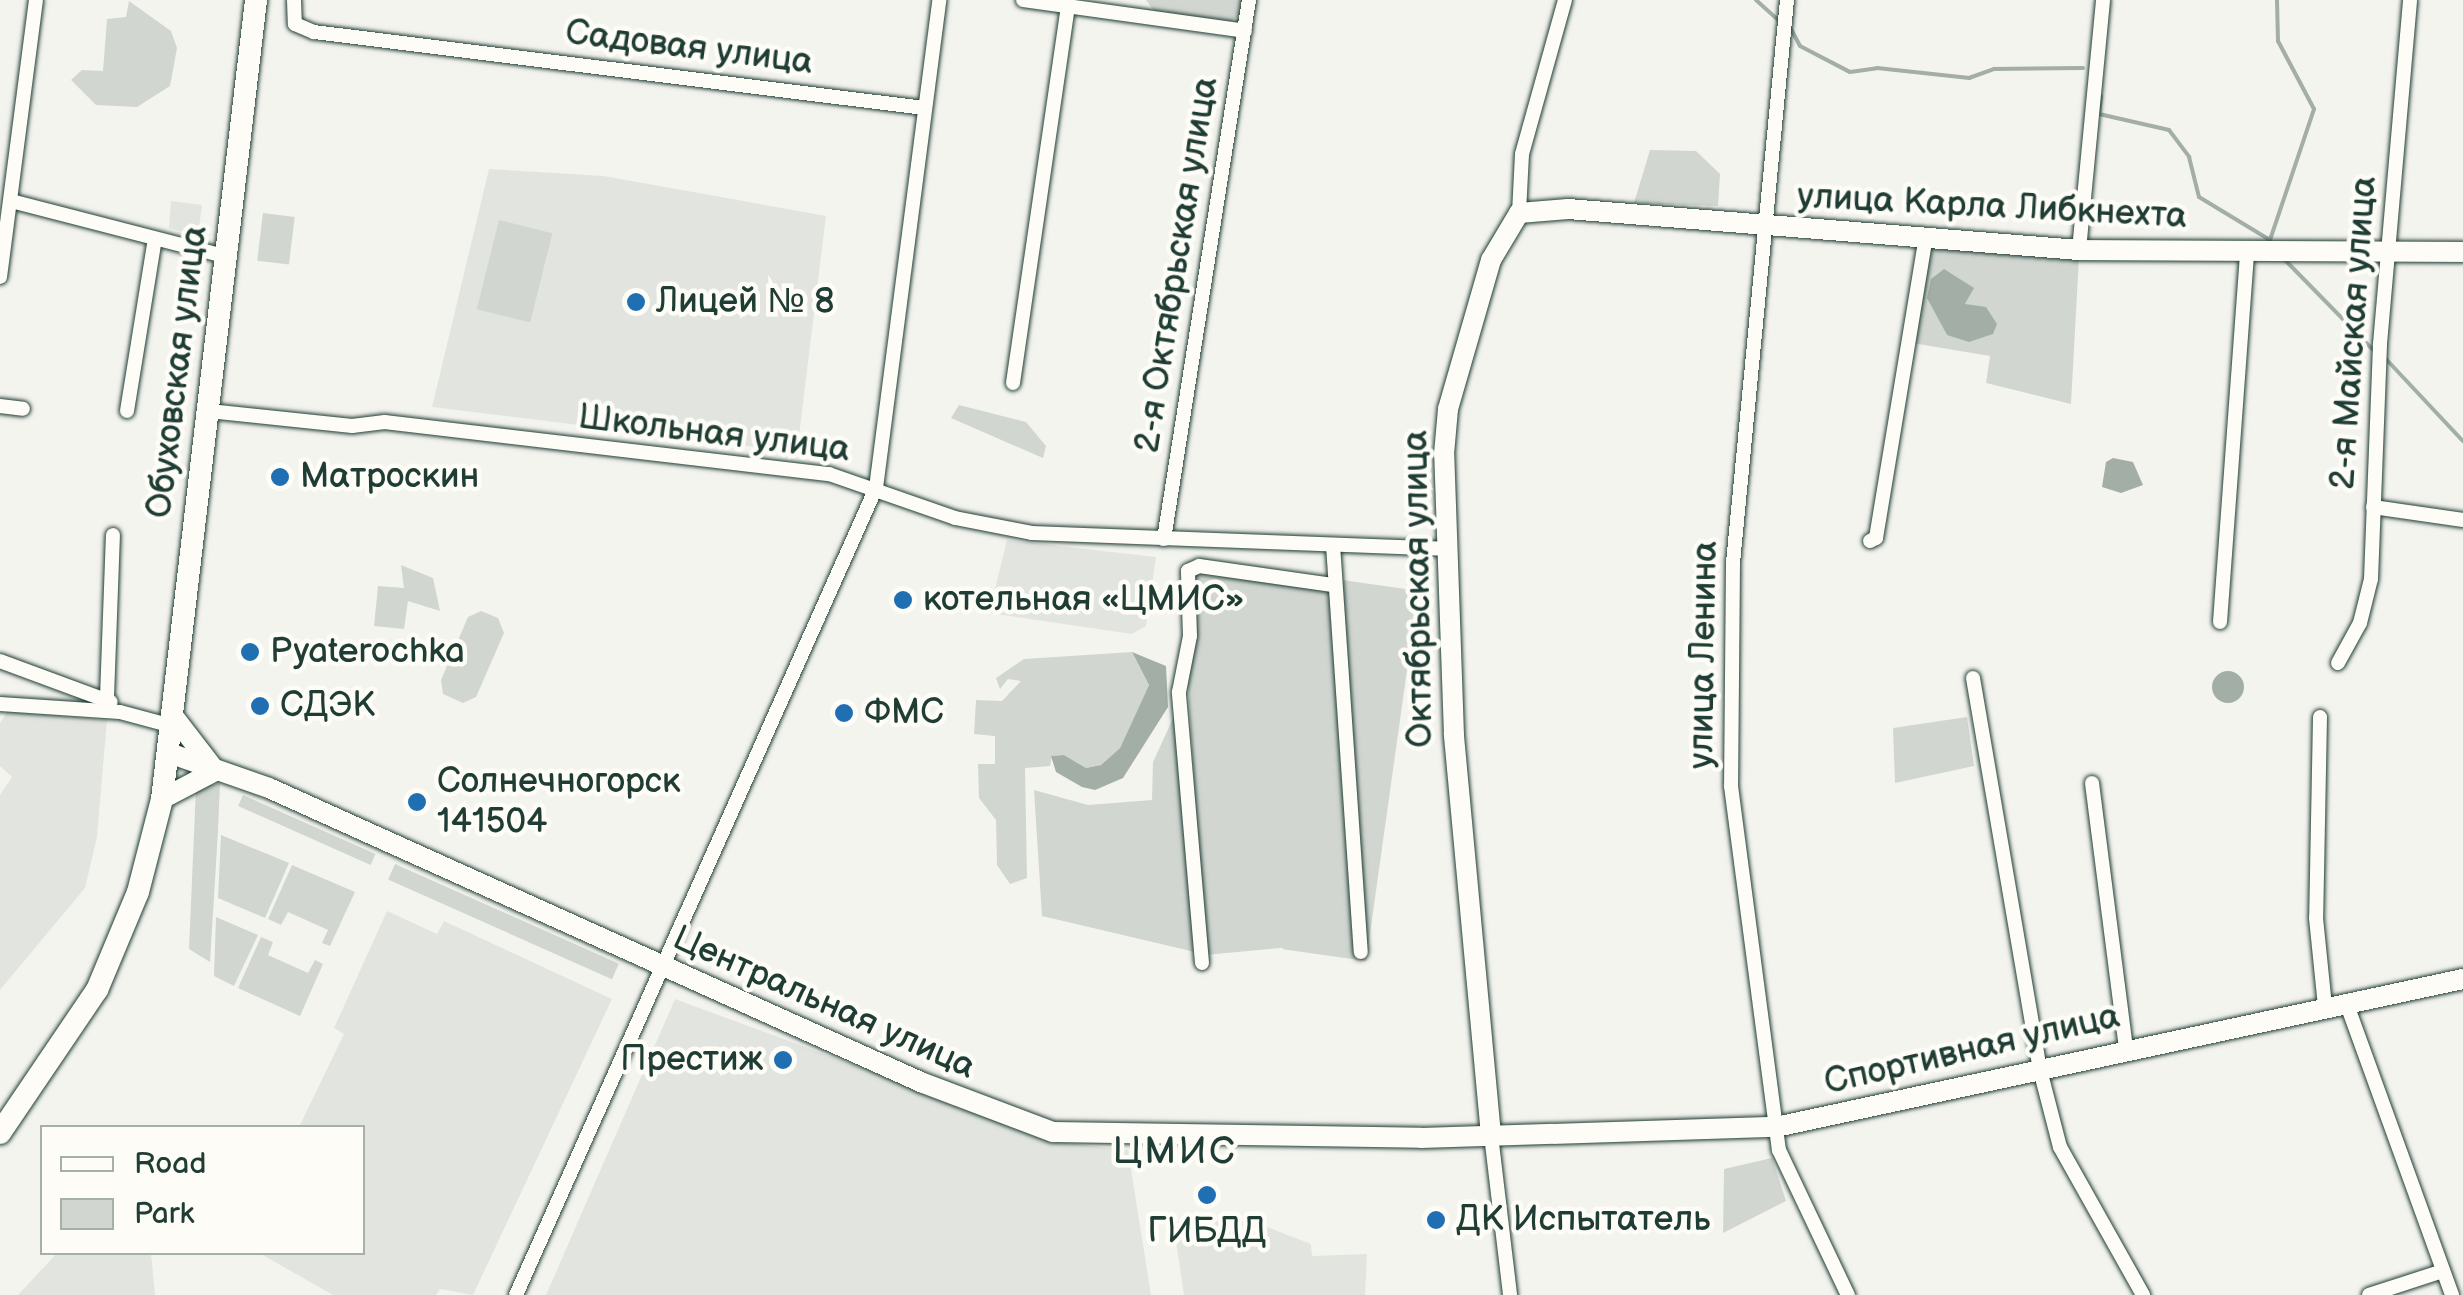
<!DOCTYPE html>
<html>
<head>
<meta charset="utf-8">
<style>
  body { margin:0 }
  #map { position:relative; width:2463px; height:1295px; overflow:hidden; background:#f4f4ef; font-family:"Balsamiq Sans",sans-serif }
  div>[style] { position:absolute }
  .built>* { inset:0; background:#e2e5df }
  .green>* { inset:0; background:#d1d6d1; transform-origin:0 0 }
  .water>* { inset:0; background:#a3aea7 }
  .round { border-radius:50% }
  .stream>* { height:4px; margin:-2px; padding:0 2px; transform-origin:2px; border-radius:2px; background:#a3aea7 }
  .roads { filter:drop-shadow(0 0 2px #1f3d34) drop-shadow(0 0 2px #1f3d34) }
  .street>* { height:14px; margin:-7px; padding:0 7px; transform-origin:7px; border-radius:7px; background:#fdfcf7 }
  .secondary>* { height:20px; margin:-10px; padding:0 10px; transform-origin:10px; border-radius:10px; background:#fdfcf7 }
  .primary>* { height:22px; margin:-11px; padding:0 11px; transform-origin:11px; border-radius:11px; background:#fdfcf7 }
  .dots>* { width:28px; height:28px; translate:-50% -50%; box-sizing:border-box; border:5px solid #fdfcf7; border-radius:50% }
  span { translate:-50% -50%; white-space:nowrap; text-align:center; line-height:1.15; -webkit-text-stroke:9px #fdfcf7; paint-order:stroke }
  .street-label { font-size:35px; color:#1f3d34 }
  .poi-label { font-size:35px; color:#1f3d34 }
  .left { translate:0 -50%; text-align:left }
  .right { translate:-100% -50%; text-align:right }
  .neighbourhood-label { font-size:38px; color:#1f3d34; letter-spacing:2.5px }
  .legend { position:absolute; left:40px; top:1125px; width:325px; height:130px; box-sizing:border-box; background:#fdfcf7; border:2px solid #a4b0a9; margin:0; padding:12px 18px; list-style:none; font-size:30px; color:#1f3d34 }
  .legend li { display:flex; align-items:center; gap:20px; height:50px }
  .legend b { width:50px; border:2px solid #a4b0a9 }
</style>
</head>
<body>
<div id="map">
  <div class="built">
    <div style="clip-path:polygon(489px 169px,604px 176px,826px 216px,797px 452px,432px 407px)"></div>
    <div style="clip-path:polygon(171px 201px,202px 205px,198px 236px,169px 228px)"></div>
    <div style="clip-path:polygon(1007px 540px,1156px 557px,1146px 626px,1132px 634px,989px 613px)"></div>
    <div style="clip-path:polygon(8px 711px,107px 720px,97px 837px,85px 888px,0 990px,0 795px,12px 777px,0 766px,0 723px)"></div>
    <div style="clip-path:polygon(387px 911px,437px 934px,444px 921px,612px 999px,473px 1295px,440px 1289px,436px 1295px,333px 1295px,259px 1253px,362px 1252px,362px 1128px,299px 1127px,344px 1034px,334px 1028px)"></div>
    <div style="clip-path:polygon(675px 999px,1065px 1143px,1128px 1150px,1151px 1295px,546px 1295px)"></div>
    <div style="clip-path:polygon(1173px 1221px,1251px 1221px,1311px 1244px,1312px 1256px,1367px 1254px,1365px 1295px,1184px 1295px)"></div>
    <div style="clip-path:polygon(58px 1252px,151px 1253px,155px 1295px,18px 1295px)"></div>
  </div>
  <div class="green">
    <div style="clip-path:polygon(1146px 0,1242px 0,1241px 14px,1230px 22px,1154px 11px)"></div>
    <div style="clip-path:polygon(129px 1px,171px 31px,177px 48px,170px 86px,137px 107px,96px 105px,71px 80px,82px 70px,103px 71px,107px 19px,126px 17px)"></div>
    <div style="clip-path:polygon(1650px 150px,1696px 151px,1720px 174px,1718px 206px,1634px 203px)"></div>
    <div style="left:263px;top:213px;width:32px;height:48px;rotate:7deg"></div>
    <div style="left:499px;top:220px;width:55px;height:92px;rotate:14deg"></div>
    <div style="clip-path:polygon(evenodd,1930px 245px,2079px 257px,2071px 404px,1986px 383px,1990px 356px,1912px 343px,1930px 245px,1973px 288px,1965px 304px,1975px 308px,1947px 335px,1934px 308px,1973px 288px)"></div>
    <div style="clip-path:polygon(959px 405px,1026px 422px,1046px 446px,1043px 458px,951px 418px)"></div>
    <div style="clip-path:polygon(401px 565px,433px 578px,440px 611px,408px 601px,404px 629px,374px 626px,378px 586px,404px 588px)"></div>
    <div style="clip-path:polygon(1193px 572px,1330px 588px,1355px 941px,1205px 955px,1188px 685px)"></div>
    <div style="left:1335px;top:579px;width:84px;height:374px;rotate:8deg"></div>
    <div style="clip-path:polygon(481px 611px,498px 618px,504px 633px,476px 697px,463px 703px,443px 694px,441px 680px,468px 617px)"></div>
    <div style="clip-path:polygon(1132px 652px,1149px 685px,1120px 748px,1101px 765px,1086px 768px,1064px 755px,1052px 756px,1050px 766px,1025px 768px,1027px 878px,1010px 884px,997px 865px,996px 820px,979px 798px,978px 764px,995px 764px,995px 736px,974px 734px,976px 700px,1002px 701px,1021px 681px,1008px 679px,1000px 689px,996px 678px,1024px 659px)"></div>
    <div style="clip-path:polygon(1175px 714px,1195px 952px,1042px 916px,1034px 790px,1088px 805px,1152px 800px,1153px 762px)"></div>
    <div style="clip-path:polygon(1967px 717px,1974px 766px,1895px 783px,1893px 728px)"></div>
    <div style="clip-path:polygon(220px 784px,218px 831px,210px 962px,189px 949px,196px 787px)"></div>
    <div style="left:243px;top:795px;width:145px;height:12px;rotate:24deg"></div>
    <div style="clip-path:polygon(221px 835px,289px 863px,265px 918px,218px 898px)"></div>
    <div style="left:395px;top:864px;width:245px;height:17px;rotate:24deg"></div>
    <div style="clip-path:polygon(292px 865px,355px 892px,330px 946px,322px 943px,328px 930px,288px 912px,281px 925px,268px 919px)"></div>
    <div style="clip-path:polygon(216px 917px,258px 935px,234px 986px,214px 976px)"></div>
    <div style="clip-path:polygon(261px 937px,273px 942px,268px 955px,308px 973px,315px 960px,323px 964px,300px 1016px,238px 988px)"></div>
    <div style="clip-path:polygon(1772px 1158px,1786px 1201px,1723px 1233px,1724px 1169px)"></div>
  </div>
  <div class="water">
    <div style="clip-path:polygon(1944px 269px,1974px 288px,1965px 304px,1986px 307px,1997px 324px,1993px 334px,1969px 342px,1947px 335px,1927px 298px,1931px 279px)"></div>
    <div style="clip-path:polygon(2113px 458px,2133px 462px,2143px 485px,2121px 493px,2102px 487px,2106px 462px)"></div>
    <div style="clip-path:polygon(1132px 652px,1166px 666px,1168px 707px,1123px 778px,1095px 790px,1082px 787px,1056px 772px,1051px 756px,1064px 755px,1086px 768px,1101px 765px,1120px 748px,1149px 685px)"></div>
    <div class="round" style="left:2212px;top:671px;width:32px;height:32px"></div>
  </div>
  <div class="stream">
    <div style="left:1756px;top:0;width:31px;rotate:42deg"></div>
    <div style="left:1791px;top:29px;width:19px;rotate:62deg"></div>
    <div style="left:1800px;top:46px;width:56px;rotate:27.5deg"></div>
    <div style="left:1850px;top:72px;width:27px;rotate:-8deg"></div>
    <div style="left:1877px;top:68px;width:93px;rotate:6.2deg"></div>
    <div style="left:1969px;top:78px;width:27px;rotate:-20deg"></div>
    <div style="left:1994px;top:69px;width:89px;rotate:-0.6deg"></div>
    <div style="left:2101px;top:96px;width:18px;rotate:96deg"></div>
    <div style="left:2099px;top:114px;width:72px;rotate:12.9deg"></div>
    <div style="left:2169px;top:130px;width:34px;rotate:53deg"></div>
    <div style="left:2189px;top:157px;width:41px;rotate:76deg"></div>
    <div style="left:2199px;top:197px;width:83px;rotate:31.2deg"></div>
    <div style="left:2270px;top:240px;width:138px;rotate:-71.4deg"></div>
    <div style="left:2314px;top:109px;width:77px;rotate:-117.9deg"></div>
    <div style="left:2278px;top:41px;width:41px;rotate:-91.4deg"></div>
    <div style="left:2285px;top:260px;width:129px;rotate:45.6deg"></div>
    <div style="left:2385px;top:358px;width:114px;rotate:46.8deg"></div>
  </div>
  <div class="roads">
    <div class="street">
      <div style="left:294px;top:0;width:24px;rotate:88deg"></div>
      <div style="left:295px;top:24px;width:21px;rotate:23deg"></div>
      <div style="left:314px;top:32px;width:615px;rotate:7.1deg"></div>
      <div style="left:1023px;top:0;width:224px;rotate:7.9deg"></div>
      <div style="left:1787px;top:0;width:566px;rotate:95.48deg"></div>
      <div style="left:1733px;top:563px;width:223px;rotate:90.5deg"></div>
      <div style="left:1731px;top:786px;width:367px;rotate:82.5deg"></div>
      <div style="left:1779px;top:1150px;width:161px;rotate:64.6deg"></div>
      <div style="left:15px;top:202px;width:220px;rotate:14.5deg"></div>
      <div style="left:1519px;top:213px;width:59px;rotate:-87.1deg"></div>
      <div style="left:1522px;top:154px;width:160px;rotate:-74.4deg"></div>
      <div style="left:2079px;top:250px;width:251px;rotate:-84.5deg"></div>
      <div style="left:0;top:277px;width:279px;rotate:-82.6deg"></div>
      <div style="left:1013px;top:383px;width:381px;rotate:-81.7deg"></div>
      <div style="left:0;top:406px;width:23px;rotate:7deg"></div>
      <div style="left:127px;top:411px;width:174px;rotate:-80.8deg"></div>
      <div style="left:209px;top:411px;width:144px;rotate:6deg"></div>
      <div style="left:352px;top:426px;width:33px;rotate:-7deg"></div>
      <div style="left:385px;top:422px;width:447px;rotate:6.7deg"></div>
      <div style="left:829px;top:474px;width:133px;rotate:19.2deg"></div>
      <div style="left:955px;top:518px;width:78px;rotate:11deg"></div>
      <div style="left:1032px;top:533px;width:412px;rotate:2.2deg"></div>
      <div style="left:2373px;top:507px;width:91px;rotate:8.2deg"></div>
      <div style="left:1164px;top:539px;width:546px;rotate:-81.04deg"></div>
      <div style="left:1870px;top:541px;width:7px;rotate:-27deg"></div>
      <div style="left:1876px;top:538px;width:305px;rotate:-80.6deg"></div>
      <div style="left:1333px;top:545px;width:408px;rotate:86.1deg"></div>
      <div style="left:2220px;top:622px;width:371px;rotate:-85.8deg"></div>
      <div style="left:0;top:661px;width:118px;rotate:20.3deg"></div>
      <div style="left:2338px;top:663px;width:46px;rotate:-61.2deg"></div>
      <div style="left:2360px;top:623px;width:45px;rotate:-76deg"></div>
      <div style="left:2371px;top:579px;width:235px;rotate:-87.8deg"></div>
      <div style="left:2380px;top:344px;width:345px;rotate:-85deg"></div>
      <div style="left:1973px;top:678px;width:394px;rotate:80.3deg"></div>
      <div style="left:2039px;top:1066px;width:84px;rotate:75.5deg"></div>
      <div style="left:2060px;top:1147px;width:170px;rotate:60.7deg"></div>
      <div style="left:107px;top:697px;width:162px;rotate:-87.9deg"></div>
      <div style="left:0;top:704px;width:120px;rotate:3.8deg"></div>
      <div style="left:120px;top:712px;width:54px;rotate:15.1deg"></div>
      <div style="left:2320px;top:717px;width:201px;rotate:91.1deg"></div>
      <div style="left:2316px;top:918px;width:88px;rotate:84.2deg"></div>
      <div style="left:2092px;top:783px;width:266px;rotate:82.7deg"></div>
      <div style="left:1202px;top:963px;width:272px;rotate:-94.9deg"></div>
      <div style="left:1179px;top:692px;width:57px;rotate:-78.9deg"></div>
      <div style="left:1190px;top:636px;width:65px;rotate:-91.8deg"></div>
      <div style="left:1188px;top:571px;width:12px;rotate:-24deg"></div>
      <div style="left:1199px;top:566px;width:135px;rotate:8.1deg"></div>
      <div style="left:2346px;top:1002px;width:312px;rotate:70.1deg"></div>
      <div style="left:1491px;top:1135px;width:161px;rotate:83.2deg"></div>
      <div style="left:516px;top:1295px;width:884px;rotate:-65.96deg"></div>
      <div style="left:876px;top:488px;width:492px;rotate:-82.6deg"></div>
      <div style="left:2369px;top:1295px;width:78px;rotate:-18deg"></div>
    </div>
    <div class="secondary">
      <div style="left:174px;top:717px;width:61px;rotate:52.4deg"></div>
      <div style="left:169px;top:753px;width:106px;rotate:19.3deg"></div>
      <div style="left:269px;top:788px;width:717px;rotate:24.28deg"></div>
      <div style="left:923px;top:1083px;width:139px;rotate:20.7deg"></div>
      <div style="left:1053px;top:1132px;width:368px;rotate:0.9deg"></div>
      <div style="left:1421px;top:1138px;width:355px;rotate:-1.8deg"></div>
      <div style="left:1776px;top:1127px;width:703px;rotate:-12.16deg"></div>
      <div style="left:162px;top:799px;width:62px;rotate:-27.8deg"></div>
      <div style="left:1491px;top:1135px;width:402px;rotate:-95.3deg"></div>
      <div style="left:1454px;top:735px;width:281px;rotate:-92deg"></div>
      <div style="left:1444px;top:454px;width:45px;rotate:-84.9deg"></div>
      <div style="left:1448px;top:409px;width:155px;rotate:-73.9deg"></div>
      <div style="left:1491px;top:260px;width:55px;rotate:-59.2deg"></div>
      <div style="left:1519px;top:213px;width:49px;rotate:-4.7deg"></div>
      <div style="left:1568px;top:209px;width:513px;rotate:4.59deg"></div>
      <div style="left:2079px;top:250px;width:384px;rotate:0.3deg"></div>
    </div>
    <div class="primary">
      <div style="left:0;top:1133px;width:173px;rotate:-55.9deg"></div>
      <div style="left:97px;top:990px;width:106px;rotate:-67.3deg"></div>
      <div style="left:138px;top:892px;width:96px;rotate:-75.5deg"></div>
      <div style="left:162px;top:799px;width:805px;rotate:-83.29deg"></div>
    </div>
  </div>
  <div class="dots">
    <div style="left:636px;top:302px;background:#1f6fb2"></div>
    <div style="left:280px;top:477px;background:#1f6fb2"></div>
    <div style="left:903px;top:600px;background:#1f6fb2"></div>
    <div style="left:250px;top:652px;background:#1f6fb2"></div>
    <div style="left:260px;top:706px;background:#1f6fb2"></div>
    <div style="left:844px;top:713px;background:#1f6fb2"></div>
    <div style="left:417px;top:802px;background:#1f6fb2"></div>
    <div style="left:783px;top:1060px;background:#1f6fb2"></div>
    <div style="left:1207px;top:1195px;background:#1f6fb2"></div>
    <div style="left:1436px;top:1220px;background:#1f6fb2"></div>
  </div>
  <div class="street-label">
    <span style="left:689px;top:48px;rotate:7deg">Садовая улица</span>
    <span style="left:1992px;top:207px;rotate:3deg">улица Карла Либкнехта</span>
    <span style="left:1177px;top:265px;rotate:-81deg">2-я Октябрьская улица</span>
    <span style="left:2354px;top:333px;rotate:-86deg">2-я Майская улица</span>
    <span style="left:178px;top:372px;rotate:-83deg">Обуховская улица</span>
    <span style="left:714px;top:434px;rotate:7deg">Школьная улица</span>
    <span style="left:1419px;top:589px;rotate:-91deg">Октябрьская улица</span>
    <span style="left:1704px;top:655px;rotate:-89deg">улица Ленина</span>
    <span style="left:824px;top:1003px;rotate:24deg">Центральная улица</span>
    <span style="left:1972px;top:1050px;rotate:-13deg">Спортивная улица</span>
  </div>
  <div class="poi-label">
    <span class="left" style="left:656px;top:302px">Лицей № 8</span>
    <span class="left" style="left:300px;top:477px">Матроскин</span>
    <span class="left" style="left:923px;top:600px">котельная «ЦМИС»</span>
    <span class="left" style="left:270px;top:652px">Pyaterochka</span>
    <span class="left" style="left:280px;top:706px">СДЭК</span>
    <span class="left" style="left:864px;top:713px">ФМС</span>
    <span class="left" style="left:437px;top:802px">Солнечногорск<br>141504</span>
    <span class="right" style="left:763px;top:1060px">Престиж</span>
    <span class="left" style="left:1456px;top:1220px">ДК Испытатель</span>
    <span style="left:1207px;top:1232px">ГИБДД</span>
  </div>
  <div class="neighbourhood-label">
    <span style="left:1175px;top:1152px">ЦМИС</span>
  </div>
  <ul class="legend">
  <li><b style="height:12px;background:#fdfcf7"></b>Road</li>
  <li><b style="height:28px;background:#d1d6d1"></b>Park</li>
  </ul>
</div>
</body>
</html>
